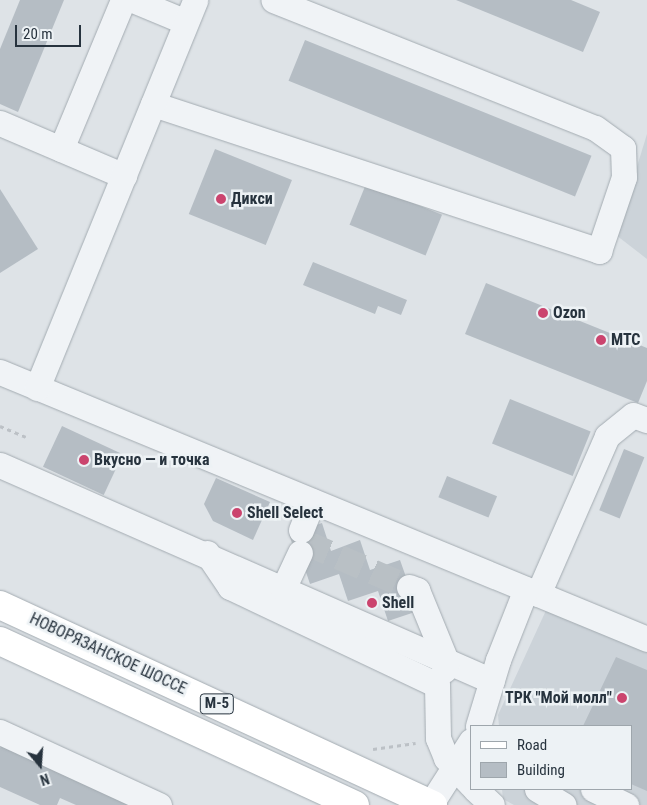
<!DOCTYPE html>
<html>
<head>
<meta charset="utf-8">
<style>
  body { margin:0 }
  #map { position:relative; width:647px; height:805px; overflow:hidden; background:#dee3e7; font-family:"Roboto Condensed",sans-serif }
  div>[style] { position:absolute }
  .built>* { inset:0; background:#ccd3d9 }
  .building>* { inset:0; background:#b5bdc4; transform-origin:0 0 }
  .minor-tunnel>* { height:25px; margin-top:-12.5px; transform-origin:0; background:repeating-linear-gradient(90deg,#b9c0c5 0 25px,transparent 0 37px) }
  .path>* { height:3px; margin-top:-1.5px; transform-origin:0; background:repeating-linear-gradient(90deg,#bcc1c6 0 4px,transparent 0 8px) }
  .roads { filter:drop-shadow(0 0 1px #a3abb1) drop-shadow(0 0 1px #a3abb1) }
  .minor>* { height:25px; margin:-12.5px; padding:0 12.5px; transform-origin:12.5px; border-radius:12.5px; background:#f0f3f6 }
  .major>* { height:28px; margin:-14px; padding:0 14px; transform-origin:14px; border-radius:14px; background:#fff }
  .dots>* { width:14px; height:14px; translate:-50% -50%; box-sizing:border-box; border:2px solid #edf2f5; border-radius:50% }
  span { translate:-50% -50%; white-space:nowrap; text-align:center; line-height:1.15; -webkit-text-stroke:5px #edf2f5; paint-order:stroke }
  .shield-label span { padding:1px 4px; background:#edf2f5; border:1px solid; border-radius:4px; -webkit-text-stroke-width:0 }
  .shield-label { font-size:15px; color:#27333e; font-weight:700 }
  .poi-label { font-size:16px; color:#27333e; font-weight:700 }
  .left { translate:0 -50%; text-align:left }
  .right { translate:-100% -50%; text-align:right }
  .street-label { font-size:16px; color:#27333e }
  .legend { position:absolute; left:470px; top:725px; width:162px; height:65px; box-sizing:border-box; background:#edf2f5; border:1px solid #9ea6ac; margin:0; padding:6px 9px; list-style:none; font-size:15px; color:#27333e }
  .legend li { display:flex; align-items:center; gap:10px; height:25px }
  .legend b { width:25px; border:1px solid #9ea6ac }
  .north { position:absolute; left:15px; top:740px; width:50px; height:50px; -webkit-text-stroke:4px #edf2f5; paint-order:stroke; rotate:162deg; font-size:14px; font-weight:700; line-height:20px; text-align:center; color:#27333e }
  .north::after { content:''; display:block; margin:auto; width:18px; height:22px; background:#27333e; clip-path:polygon(50% 0,100% 100%,50% 72%,0 100%) }
  .scale { position:absolute; left:15px; top:25px; width:66px; height:22px; box-sizing:border-box; border:2px solid #27333e; border-top:0; padding-left:6px; font-size:15px; line-height:18px; white-space:nowrap; color:#27333e; -webkit-text-stroke:4px #edf2f5; paint-order:stroke }
</style>
</head>
<body>
<div id="map">
  <div class="built">
    <div style="clip-path:polygon(647px 134px,647px 259px,616px 235px)"></div>
    <div style="clip-path:polygon(548px 606px,647px 646px,647px 805px,514px 805px,503px 799px,502px 789px,631px 789px,631px 726px,499px 726px,498px 715px)"></div>
  </div>
  <div class="building">
    <div style="clip-path:polygon(20px 0,64px 0,18px 112px,0 104px,0 49px)"></div>
    <div style="clip-path:polygon(456px 0,571px 0,600px 12px,583px 52px)"></div>
    <div style="left:305px;top:40px;width:309px;height:44px;rotate:22deg"></div>
    <div style="left:215px;top:149px;width:83px;height:70px;rotate:22deg"></div>
    <div style="left:366px;top:184px;width:82px;height:44px;rotate:22deg"></div>
    <div style="clip-path:polygon(0 189px,38px 249px,0 273px)"></div>
    <div style="clip-path:polygon(313px 262px,407px 300px,401px 315px,378px 306px,375px 314px,303px 285px)"></div>
    <div style="clip-path:polygon(486px 283px,647px 348px,647px 381px,638px 403px,465px 334px)"></div>
    <div style="left:510px;top:399px;width:87px;height:48px;rotate:22deg"></div>
    <div style="left:62px;top:426px;width:67px;height:45px;rotate:25deg"></div>
    <div style="left:624px;top:449px;width:22px;height:66px;rotate:22deg"></div>
    <div style="left:447px;top:476px;width:54px;height:23px;rotate:22deg"></div>
    <div style="clip-path:polygon(216px 478px,270px 502px,253px 540px,213px 521px,204px 504px)"></div>
    <div style="clip-path:polygon(322px 523px,331px 551px,360px 540px,370px 570px,400px 560px,418px 611px,388px 621px,378px 591px,348px 601px,339px 574px,310px 584px,293px 533px)"></div>
    <div style="clip-path:polygon(616px 657px,647px 670px,647px 791px,631px 784px,631px 726px,583px 726px)"></div>
    <div style="clip-path:polygon(3px 741px,145px 805px,76px 805px,60px 798px,57px 805px,40px 805px,0 787px,0 748px)"></div>
  </div>
  <div class="minor-tunnel">
    <div style="left:301px;top:530px;width:13px;rotate:72deg"></div>
    <div style="left:305px;top:542px;width:113px;rotate:23.4deg"></div>
  </div>
  <div class="path">
    <div style="left:0;top:426px;width:28px;rotate:23deg"></div>
    <div style="left:373px;top:749px;width:43px;rotate:-7.9deg"></div>
  </div>
  <div class="roads">
    <div class="minor">
      <div style="left:133px;top:0;width:57px;rotate:22.5deg"></div>
      <div style="left:153px;top:104px;width:470px;rotate:18.2deg"></div>
      <div style="left:599px;top:251px;width:78px;rotate:-71.3deg"></div>
      <div style="left:624px;top:177px;width:29px;rotate:-92deg"></div>
      <div style="left:623px;top:148px;width:34px;rotate:-144deg"></div>
      <div style="left:595px;top:128px;width:346px;rotate:-158.3deg"></div>
      <div style="left:0;top:123px;width:135px;rotate:23.1deg"></div>
      <div style="left:61px;top:149px;width:161px;rotate:-67.4deg"></div>
      <div style="left:0;top:372px;width:700px;rotate:22.42deg"></div>
      <div style="left:37px;top:388px;width:419px;rotate:-67.8deg"></div>
      <div style="left:0;top:465px;width:537px;rotate:23.7deg"></div>
      <div style="left:301px;top:530px;width:31px;rotate:-68deg"></div>
      <div style="left:207px;top:553px;width:41px;rotate:55.9deg"></div>
      <div style="left:230px;top:587px;width:229px;rotate:25.3deg"></div>
      <div style="left:437px;top:685px;width:53px;rotate:88.9deg"></div>
      <div style="left:438px;top:738px;width:22px;rotate:68deg"></div>
      <div style="left:446px;top:758px;width:37px;rotate:47deg"></div>
      <div style="left:409px;top:587px;width:9px;rotate:21deg"></div>
      <div style="left:417px;top:590px;width:79px;rotate:67.7deg"></div>
      <div style="left:447px;top:663px;width:8px;rotate:113deg"></div>
      <div style="left:283px;top:589px;width:40px;rotate:-65deg"></div>
      <div style="left:538px;top:594px;width:172px;rotate:-66.4deg"></div>
      <div style="left:607px;top:436px;width:33px;rotate:-39deg"></div>
      <div style="left:633px;top:415px;width:15px;rotate:20deg"></div>
      <div style="left:478px;top:726px;width:69px;rotate:-73.1deg"></div>
      <div style="left:498px;top:660px;width:76px;rotate:-68.5deg"></div>
      <div style="left:0;top:732px;width:175px;rotate:24.7deg"></div>
      <div style="left:475px;top:789px;width:23px;rotate:43deg"></div>
      <div style="left:537px;top:789px;width:31px;rotate:31deg"></div>
      <div style="left:593px;top:789px;width:37px;rotate:26deg"></div>
      <div style="left:430px;top:805px;width:76px;rotate:-57.4deg"></div>
    </div>
    <div class="major">
      <div style="left:0;top:605px;width:477px;rotate:24.8deg"></div>
      <div style="left:0;top:641px;width:391px;rotate:24.8deg"></div>
    </div>
  </div>
  <div class="dots">
    <div style="left:221px;top:199px;background:#cb446e"></div>
    <div style="left:543px;top:313px;background:#cb446e"></div>
    <div style="left:601px;top:340px;background:#cb446e"></div>
    <div style="left:84px;top:460px;background:#cb446e"></div>
    <div style="left:237px;top:513px;background:#cb446e"></div>
    <div style="left:372px;top:603px;background:#cb446e"></div>
    <div style="left:622px;top:698px;background:#cb446e"></div>
  </div>
  <div class="shield-label">
    <span style="left:217px;top:704px">М-5</span>
  </div>
  <div class="poi-label">
    <span class="left" style="left:231px;top:199px">Дикси</span>
    <span class="left" style="left:553px;top:313px">Ozon</span>
    <span class="left" style="left:611px;top:340px">МТС</span>
    <span class="left" style="left:94px;top:460px">Вкусно — и точка</span>
    <span class="left" style="left:247px;top:513px">Shell Select</span>
    <span class="left" style="left:382px;top:603px">Shell</span>
    <span class="right" style="left:612px;top:698px">ТРК "Мой молл"</span>
  </div>
  <div class="street-label">
    <span style="left:108px;top:654px;rotate:25deg">НОВОРЯЗАНСКОЕ ШОССЕ</span>
  </div>
  <ul class="legend">
  <li><b style="height:6px;background:#fff"></b>Road</li>
  <li><b style="height:14px;background:#b5bdc4"></b>Building</li>
  </ul>
  <div class="north">N</div>
  <div class="scale">20 m</div>
</div>
</body>
</html>
